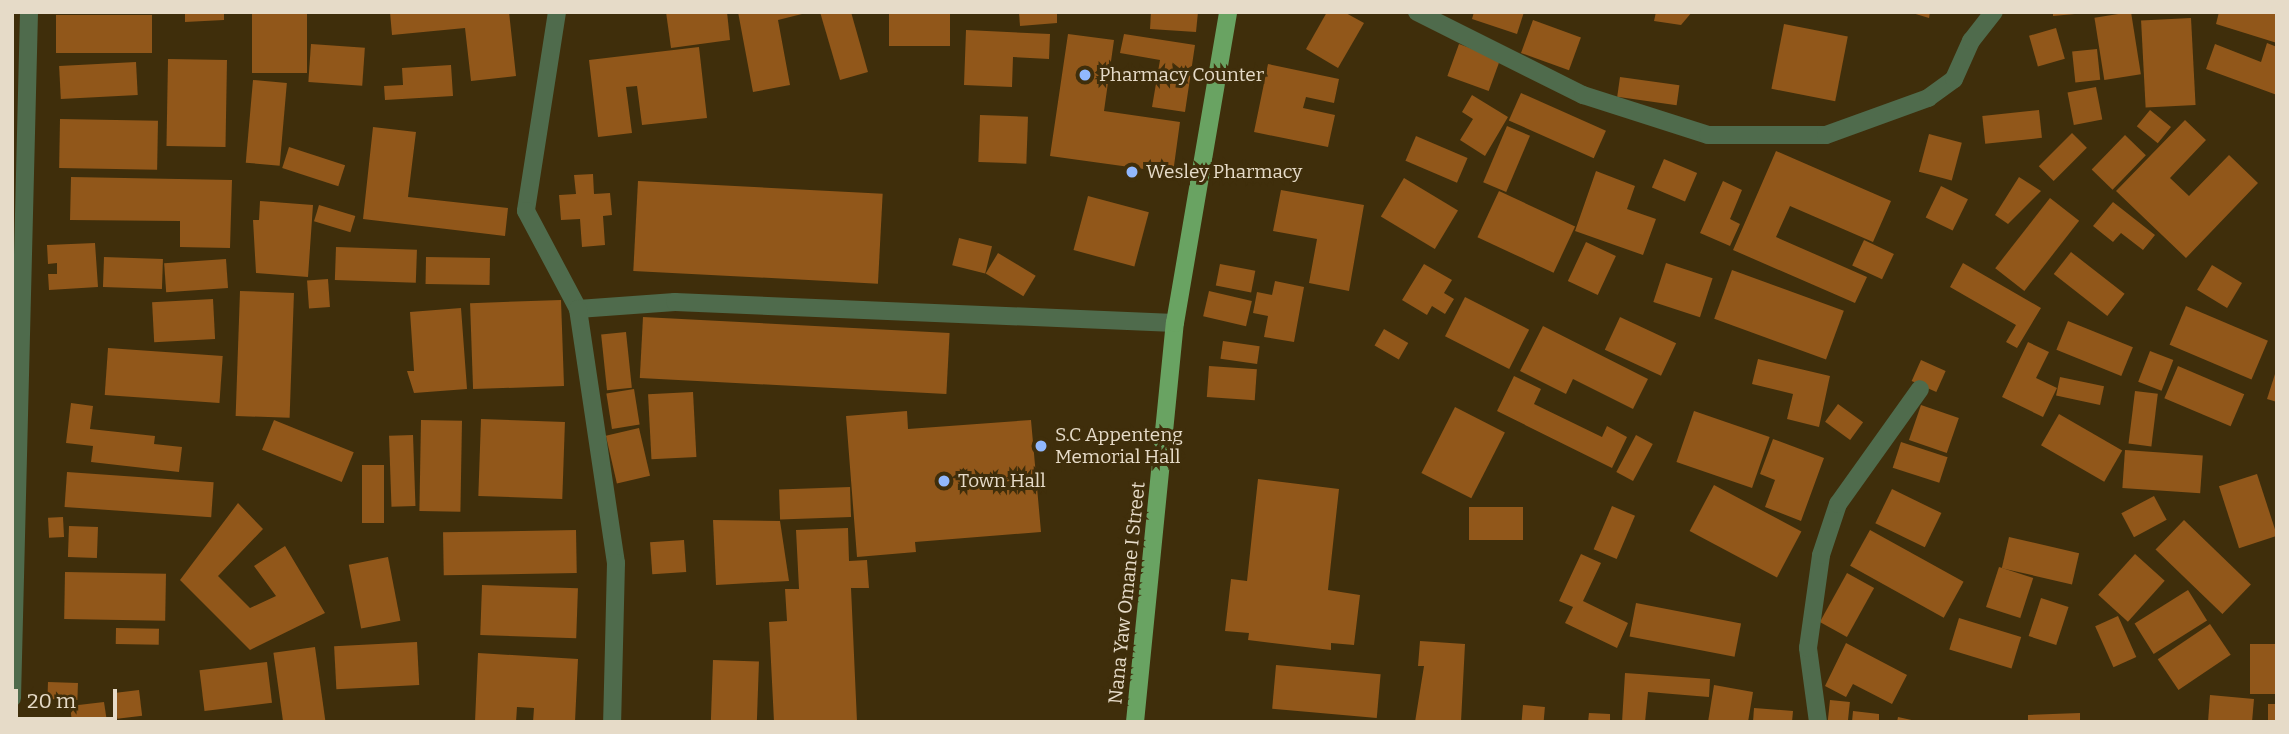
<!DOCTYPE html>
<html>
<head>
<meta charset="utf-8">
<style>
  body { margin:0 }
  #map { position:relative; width:2289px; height:734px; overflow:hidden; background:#3f2e0b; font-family:Bitter,serif }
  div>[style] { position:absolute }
  .building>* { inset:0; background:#91571a; transform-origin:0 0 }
  .minor>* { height:18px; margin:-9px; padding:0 9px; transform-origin:9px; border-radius:9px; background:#4f6b4c }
  .primary>* { height:18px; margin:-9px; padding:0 9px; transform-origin:9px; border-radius:9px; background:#69a362 }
  .dots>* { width:19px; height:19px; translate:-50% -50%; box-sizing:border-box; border:4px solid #3f2e0b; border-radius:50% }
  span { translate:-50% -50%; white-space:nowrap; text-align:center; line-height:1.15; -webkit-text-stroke:6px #3f2e0b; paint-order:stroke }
  .poi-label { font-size:19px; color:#e6dbc8 }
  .left { translate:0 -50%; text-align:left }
  .street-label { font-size:19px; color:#e6dbc8 }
  .frame { position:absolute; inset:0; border:14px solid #e6dbc8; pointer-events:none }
  .scale { position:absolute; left:14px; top:689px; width:103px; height:32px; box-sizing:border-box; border:4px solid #e6dbc8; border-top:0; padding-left:9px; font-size:21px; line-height:24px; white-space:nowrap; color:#e6dbc8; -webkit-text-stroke:5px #3f2e0b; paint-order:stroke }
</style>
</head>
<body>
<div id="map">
  <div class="building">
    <div style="clip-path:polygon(185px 12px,224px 12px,224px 20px,185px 22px)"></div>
    <div style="left:252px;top:12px;width:55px;height:61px"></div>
    <div style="clip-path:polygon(390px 12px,509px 12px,516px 76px,471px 81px,465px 28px,392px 35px)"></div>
    <div style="clip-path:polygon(666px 12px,727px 12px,730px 40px,671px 48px)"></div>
    <div style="clip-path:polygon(738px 12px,810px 12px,778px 20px,790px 85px,753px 92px)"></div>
    <div style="clip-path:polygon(820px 12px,851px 12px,868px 72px,840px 80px)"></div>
    <div style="left:889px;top:12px;width:61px;height:34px"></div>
    <div style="clip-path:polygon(1019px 12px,1057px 12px,1057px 23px,1020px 26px)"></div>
    <div style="clip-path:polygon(1151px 12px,1198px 12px,1196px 32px,1150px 29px)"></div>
    <div style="clip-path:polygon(1327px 12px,1344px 12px,1364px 23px,1338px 68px,1306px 49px)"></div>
    <div style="clip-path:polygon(1474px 12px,1524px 12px,1517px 34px,1472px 19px)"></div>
    <div style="clip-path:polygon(1656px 12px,1692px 12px,1681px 25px,1654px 21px)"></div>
    <div style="clip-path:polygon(1909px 12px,1930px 12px,1929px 18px)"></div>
    <div style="clip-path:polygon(2053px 12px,2075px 12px,2075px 14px,2053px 16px)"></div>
    <div style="left:2131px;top:12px;width:63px;height:37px;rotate:81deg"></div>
    <div style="clip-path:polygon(2219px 12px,2277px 12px,2277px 43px,2216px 24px)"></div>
    <div style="left:152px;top:15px;width:38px;height:96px;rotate:90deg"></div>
    <div style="left:2191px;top:18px;width:87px;height:50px;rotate:87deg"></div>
    <div style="left:1533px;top:20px;width:51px;height:35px;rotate:20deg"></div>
    <div style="left:1784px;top:24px;width:65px;height:66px;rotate:11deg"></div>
    <div style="left:2056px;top:28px;width:32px;height:28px;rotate:74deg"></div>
    <div style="clip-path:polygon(966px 30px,1050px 34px,1049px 59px,1013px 57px,1012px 87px,964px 85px)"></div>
    <div style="clip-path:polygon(1068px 34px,1114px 40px,1104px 111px,1180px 122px,1173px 173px,1050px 156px)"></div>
    <div style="clip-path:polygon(1124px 34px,1195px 45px,1185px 112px,1152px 107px,1160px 60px,1120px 53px)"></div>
    <div style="clip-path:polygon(2267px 43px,2277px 47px,2277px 95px,2206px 69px,2215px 44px,2261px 62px)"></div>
    <div style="left:311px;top:44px;width:54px;height:38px;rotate:4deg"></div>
    <div style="left:1459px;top:44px;width:44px;height:34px;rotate:20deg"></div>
    <div style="clip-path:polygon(699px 47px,707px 118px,642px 125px,637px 86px,626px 87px,632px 133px,598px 137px,589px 60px)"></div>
    <div style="left:2097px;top:49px;width:31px;height:25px;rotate:84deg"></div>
    <div style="left:168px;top:59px;width:59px;height:87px;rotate:1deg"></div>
    <div style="left:136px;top:62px;width:33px;height:77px;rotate:87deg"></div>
    <div style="clip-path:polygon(1268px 64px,1339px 79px,1334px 103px,1306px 97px,1303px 108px,1335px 115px,1328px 147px,1254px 132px)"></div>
    <div style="clip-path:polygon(451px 65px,453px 96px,385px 100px,384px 86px,403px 85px,402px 68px)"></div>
    <div style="left:1620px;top:77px;width:60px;height:20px;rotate:8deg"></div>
    <div style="left:253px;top:80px;width:34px;height:83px;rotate:5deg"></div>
    <div style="left:2096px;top:87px;width:33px;height:29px;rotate:79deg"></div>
    <div style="left:1521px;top:93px;width:93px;height:30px;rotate:24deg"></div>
    <div style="clip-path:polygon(1472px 95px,1508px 117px,1485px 156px,1460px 140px,1473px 119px,1462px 112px)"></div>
    <div style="left:2039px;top:110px;width:28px;height:57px;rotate:84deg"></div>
    <div style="left:2150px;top:110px;width:27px;height:21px;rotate:39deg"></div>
    <div style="left:980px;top:115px;width:48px;height:47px;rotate:2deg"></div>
    <div style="left:60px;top:119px;width:98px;height:49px;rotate:1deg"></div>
    <div style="clip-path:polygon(2185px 120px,2206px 140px,2170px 178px,2189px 196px,2229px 155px,2258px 183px,2186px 258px,2116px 191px)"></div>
    <div style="left:1507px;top:126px;width:25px;height:61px;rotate:23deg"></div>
    <div style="clip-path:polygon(373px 127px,416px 132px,408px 197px,508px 208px,505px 236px,363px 219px)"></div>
    <div style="left:2072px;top:133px;width:21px;height:47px;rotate:45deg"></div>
    <div style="left:1929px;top:134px;width:34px;height:39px;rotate:15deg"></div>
    <div style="left:2125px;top:135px;width:29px;height:48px;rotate:44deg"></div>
    <div style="left:1416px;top:136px;width:56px;height:27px;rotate:23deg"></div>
    <div style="left:289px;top:147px;width:59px;height:22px;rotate:18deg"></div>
    <div style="clip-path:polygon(1776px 151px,1891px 201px,1873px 242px,1790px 206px,1776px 237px,1867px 277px,1855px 303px,1733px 250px)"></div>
    <div style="left:1664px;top:159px;width:36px;height:31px;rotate:23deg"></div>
    <div style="clip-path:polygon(1596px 171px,1635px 186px,1627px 209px,1656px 219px,1643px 255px,1575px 231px)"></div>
    <div style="clip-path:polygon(593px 174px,594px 194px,610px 193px,612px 215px,603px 216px,605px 245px,582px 247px,580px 219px,561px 220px,559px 195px,576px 194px,574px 175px)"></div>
    <div style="clip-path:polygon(71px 177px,232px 180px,230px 248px,180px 247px,180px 221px,70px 220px)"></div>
    <div style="clip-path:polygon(2019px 177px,2041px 191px,2008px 224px,1995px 215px)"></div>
    <div style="left:1404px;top:178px;width:63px;height:45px;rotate:31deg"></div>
    <div style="left:638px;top:181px;width:245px;height:90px;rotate:3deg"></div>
    <div style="clip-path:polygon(1723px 181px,1742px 190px,1730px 219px,1740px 224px,1730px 246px,1700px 233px)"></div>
    <div style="left:1941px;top:186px;width:30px;height:35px;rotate:26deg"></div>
    <div style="clip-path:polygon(1281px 190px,1364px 205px,1349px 291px,1309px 283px,1317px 239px,1273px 231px)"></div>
    <div style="left:1499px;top:191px;width:84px;height:51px;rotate:25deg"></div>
    <div style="left:1088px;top:196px;width:63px;height:56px;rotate:15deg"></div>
    <div style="left:2050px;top:198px;width:37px;height:89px;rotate:38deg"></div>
    <div style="clip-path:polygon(260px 201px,313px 205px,308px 277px,256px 273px,253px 220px,259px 220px)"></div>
    <div style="clip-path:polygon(2113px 202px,2155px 235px,2143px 250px,2121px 233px,2113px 242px,2093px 226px)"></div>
    <div style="left:319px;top:205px;width:38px;height:17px;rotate:17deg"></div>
    <div style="left:959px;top:238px;width:34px;height:28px;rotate:14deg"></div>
    <div style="left:1864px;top:240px;width:33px;height:28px;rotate:25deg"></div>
    <div style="left:1586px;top:242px;width:33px;height:43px;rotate:25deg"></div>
    <div style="clip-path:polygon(95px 243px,98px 287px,49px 290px,48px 274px,57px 274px,57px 263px,48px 264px,47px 245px)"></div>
    <div style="left:336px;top:247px;width:81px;height:33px;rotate:2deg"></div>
    <div style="left:2071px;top:252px;width:68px;height:28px;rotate:38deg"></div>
    <div style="left:998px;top:253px;width:44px;height:24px;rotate:31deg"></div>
    <div style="left:104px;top:257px;width:59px;height:30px;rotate:2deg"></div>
    <div style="left:426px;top:257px;width:64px;height:27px;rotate:1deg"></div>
    <div style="left:226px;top:259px;width:29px;height:62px;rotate:86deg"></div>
    <div style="left:1666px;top:263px;width:49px;height:41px;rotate:18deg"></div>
    <div style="clip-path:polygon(1963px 263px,2041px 308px,2017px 348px,2006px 342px,2016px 325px,1950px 287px)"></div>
    <div style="left:1220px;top:264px;width:36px;height:22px;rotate:11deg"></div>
    <div style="clip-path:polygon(1424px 264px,1452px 280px,1444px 293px,1454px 299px,1445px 314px,1432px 306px,1427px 315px,1402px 300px)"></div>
    <div style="left:2212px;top:265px;width:35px;height:29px;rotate:31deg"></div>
    <div style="left:1732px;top:270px;width:119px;height:52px;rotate:20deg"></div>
    <div style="left:328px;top:279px;width:28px;height:21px;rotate:86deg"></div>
    <div style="clip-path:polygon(1275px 281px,1304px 287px,1294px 342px,1264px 337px,1268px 316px,1253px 313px,1257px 292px,1272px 295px)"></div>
    <div style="left:240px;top:291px;width:54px;height:125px;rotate:2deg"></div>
    <div style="left:1209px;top:291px;width:44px;height:26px;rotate:13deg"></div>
    <div style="left:1465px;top:297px;width:72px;height:44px;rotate:27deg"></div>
    <div style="left:213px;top:299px;width:40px;height:61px;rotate:87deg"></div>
    <div style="left:561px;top:300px;width:86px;height:91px;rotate:88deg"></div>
    <div style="left:2186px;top:306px;width:89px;height:42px;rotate:23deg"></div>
    <div style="clip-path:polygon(461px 308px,467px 389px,414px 393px,407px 371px,414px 371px,410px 312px)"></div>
    <div style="left:643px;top:317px;width:307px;height:61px;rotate:3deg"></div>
    <div style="left:1620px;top:317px;width:62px;height:36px;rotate:25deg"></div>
    <div style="left:2068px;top:321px;width:70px;height:31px;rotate:22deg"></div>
    <div style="clip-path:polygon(1543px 326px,1648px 379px,1633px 409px,1573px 379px,1566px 394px,1520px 371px)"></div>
    <div style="left:1384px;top:329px;width:28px;height:19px;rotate:30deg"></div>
    <div style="left:626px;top:332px;width:56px;height:25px;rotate:84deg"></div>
    <div style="left:1223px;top:341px;width:37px;height:18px;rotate:8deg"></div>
    <div style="clip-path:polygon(2028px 342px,2049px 352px,2036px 378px,2057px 388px,2043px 417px,2002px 397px)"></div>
    <div style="left:108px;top:348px;width:115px;height:47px;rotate:4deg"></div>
    <div style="left:2150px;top:351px;width:25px;height:33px;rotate:21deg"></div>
    <div style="clip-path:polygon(1758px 359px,1830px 376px,1819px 427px,1787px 419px,1793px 394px,1752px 384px)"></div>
    <div style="left:1921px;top:360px;width:27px;height:23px;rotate:24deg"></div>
    <div style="left:1209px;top:366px;width:48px;height:31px;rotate:4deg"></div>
    <div style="left:2178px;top:366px;width:72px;height:35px;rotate:23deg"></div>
    <div style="clip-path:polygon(2276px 371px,2277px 371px,2277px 402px,2267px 399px)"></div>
    <div style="clip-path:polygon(1514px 376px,1541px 389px,1534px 404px,1602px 437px,1607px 426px,1627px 437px,1612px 468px,1497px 411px)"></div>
    <div style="left:2060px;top:377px;width:45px;height:19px;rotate:12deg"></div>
    <div style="left:634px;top:389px;width:36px;height:28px;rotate:81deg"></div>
    <div style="left:2135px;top:391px;width:23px;height:53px;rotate:7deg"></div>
    <div style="left:693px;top:392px;width:65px;height:45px;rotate:87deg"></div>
    <div style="clip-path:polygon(71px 403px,93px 406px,90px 429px,155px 436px,154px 444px,182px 447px,179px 472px,91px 462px,93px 446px,66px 443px)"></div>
    <div style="left:1838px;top:404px;width:31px;height:22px;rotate:36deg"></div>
    <div style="left:1921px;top:405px;width:40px;height:37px;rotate:19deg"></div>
    <div style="left:1455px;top:407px;width:56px;height:74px;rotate:27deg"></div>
    <div style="clip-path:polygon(907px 411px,908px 429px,1031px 420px,1041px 532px,915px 542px,916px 552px,857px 557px,846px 416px)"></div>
    <div style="left:1694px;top:411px;width:80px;height:54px;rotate:19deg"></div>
    <div style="left:2059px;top:414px;width:73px;height:36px;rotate:30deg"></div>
    <div style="left:481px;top:419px;width:84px;height:77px;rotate:2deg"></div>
    <div style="left:274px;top:420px;width:86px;height:32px;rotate:22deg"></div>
    <div style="left:421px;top:420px;width:41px;height:91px;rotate:1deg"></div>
    <div style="left:639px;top:428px;width:49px;height:34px;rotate:77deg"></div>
    <div style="left:413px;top:435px;width:71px;height:24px;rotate:88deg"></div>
    <div style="left:1636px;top:435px;width:19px;height:42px;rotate:28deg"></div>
    <div style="clip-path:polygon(1773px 439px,1824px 458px,1801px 521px,1765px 507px,1775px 480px,1760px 474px)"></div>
    <div style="left:1901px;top:442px;width:49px;height:27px;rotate:18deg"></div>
    <div style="left:2125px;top:450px;width:78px;height:38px;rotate:4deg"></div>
    <div style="left:362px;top:465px;width:22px;height:58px"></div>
    <div style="left:67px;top:472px;width:147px;height:35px;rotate:4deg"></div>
    <div style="left:2257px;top:474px;width:65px;height:40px;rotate:72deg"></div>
    <div style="clip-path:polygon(1258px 479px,1339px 489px,1328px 590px,1360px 595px,1354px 645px,1331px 643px,1331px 650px,1248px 640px,1249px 633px,1225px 631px,1231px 579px,1247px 581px)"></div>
    <div style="left:1714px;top:485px;width:99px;height:52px;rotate:28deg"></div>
    <div style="left:850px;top:487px;width:30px;height:71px;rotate:88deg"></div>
    <div style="left:1892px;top:489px;width:55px;height:38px;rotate:26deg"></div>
    <div style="left:2154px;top:496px;width:27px;height:37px;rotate:62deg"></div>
    <div style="clip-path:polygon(238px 503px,263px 529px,218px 576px,250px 608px,276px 596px,254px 566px,285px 546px,325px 613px,250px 650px,180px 580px)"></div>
    <div style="left:1612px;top:506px;width:25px;height:47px;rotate:23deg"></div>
    <div style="left:1469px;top:507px;width:54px;height:33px"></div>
    <div style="left:63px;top:517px;width:20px;height:15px;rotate:87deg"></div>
    <div style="clip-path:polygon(713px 520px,780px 521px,789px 581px,716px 585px)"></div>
    <div style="left:2184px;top:520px;width:93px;height:41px;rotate:44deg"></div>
    <div style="left:69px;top:526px;width:29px;height:31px;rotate:2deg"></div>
    <div style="clip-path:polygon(848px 528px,849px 561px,867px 560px,869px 588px,851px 588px,857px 722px,774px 722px,769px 622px,787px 621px,785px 589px,799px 589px,796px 530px)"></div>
    <div style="left:576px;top:530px;width:43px;height:133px;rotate:89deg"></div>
    <div style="left:1870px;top:530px;width:107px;height:41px;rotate:29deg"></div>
    <div style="left:2009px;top:537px;width:72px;height:32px;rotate:13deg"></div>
    <div style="left:684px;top:540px;width:32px;height:34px;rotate:86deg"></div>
    <div style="clip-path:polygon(1581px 554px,1601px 563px,1583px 601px,1628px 623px,1617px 648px,1565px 623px,1573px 607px,1559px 601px)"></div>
    <div style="left:2135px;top:554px;width:40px;height:55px;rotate:42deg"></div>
    <div style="left:388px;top:557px;width:65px;height:40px;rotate:79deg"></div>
    <div style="left:1999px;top:567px;width:36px;height:42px;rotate:18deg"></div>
    <div style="left:65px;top:572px;width:101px;height:47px;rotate:1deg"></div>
    <div style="left:1847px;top:573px;width:31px;height:56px;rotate:29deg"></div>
    <div style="left:482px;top:585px;width:96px;height:50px;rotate:2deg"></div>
    <div style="left:2188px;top:590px;width:36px;height:63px;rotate:58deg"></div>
    <div style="left:2041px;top:598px;width:29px;height:40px;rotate:18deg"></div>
    <div style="left:1636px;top:603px;width:107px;height:34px;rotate:11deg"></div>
    <div style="left:2118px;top:616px;width:45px;height:25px;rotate:66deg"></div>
    <div style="left:1959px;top:618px;width:65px;height:33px;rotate:17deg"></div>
    <div style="left:2210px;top:624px;width:37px;height:63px;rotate:56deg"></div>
    <div style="left:116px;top:628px;width:43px;height:16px;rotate:1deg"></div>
    <div style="clip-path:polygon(1420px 641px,1465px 644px,1461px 722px,1415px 722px,1424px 666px,1418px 666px)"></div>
    <div style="left:417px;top:642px;width:43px;height:83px;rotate:87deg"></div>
    <div style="clip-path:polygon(1846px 643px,1907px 675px,1892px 704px,1853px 684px,1846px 697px,1825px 686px)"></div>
    <div style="left:2277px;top:644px;width:50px;height:27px;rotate:90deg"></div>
    <div style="left:315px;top:647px;width:76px;height:42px;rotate:82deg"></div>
    <div style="clip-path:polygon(478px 653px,578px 659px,575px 722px,533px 722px,534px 708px,517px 707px,516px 722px,475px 722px)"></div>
    <div style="left:713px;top:660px;width:46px;height:62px;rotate:2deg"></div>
    <div style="left:267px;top:662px;width:41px;height:68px;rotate:83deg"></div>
    <div style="left:1276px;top:665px;width:105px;height:44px;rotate:5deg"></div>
    <div style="clip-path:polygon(1625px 673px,1710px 679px,1709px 697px,1648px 692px,1645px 722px,1622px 722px)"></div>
    <div style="left:48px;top:682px;width:30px;height:17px;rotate:2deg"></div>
    <div style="clip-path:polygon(1714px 685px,1753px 692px,1748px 722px,1708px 722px)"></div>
    <div style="left:139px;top:690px;width:26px;height:25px;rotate:83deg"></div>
    <div style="clip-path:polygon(2210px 695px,2254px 699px,2252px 722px,2208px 722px)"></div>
    <div style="left:1830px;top:700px;width:20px;height:22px;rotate:6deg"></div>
    <div style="clip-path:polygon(104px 702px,107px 722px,72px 722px,70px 706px)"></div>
    <div style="left:2268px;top:704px;width:9px;height:18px"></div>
    <div style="left:1523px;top:705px;width:22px;height:17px;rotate:5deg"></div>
    <div style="clip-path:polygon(1754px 708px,1793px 711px,1792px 722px,1753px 722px)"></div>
    <div style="clip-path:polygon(1853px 711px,1879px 714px,1879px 722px,1852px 722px)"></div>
    <div style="clip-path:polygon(1589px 713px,1610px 714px,1610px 722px,1588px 722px)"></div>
    <div style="clip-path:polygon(2080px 713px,2080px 722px,2028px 722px,2028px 715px)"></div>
    <div style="clip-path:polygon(1898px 717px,1916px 721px,1916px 722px,1897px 722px)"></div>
  </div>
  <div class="minor">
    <div style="left:557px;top:12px;width:201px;rotate:98.9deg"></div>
    <div style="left:526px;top:211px;width:111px;rotate:62deg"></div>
    <div style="left:578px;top:309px;width:97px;rotate:-4.1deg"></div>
    <div style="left:675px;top:302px;width:500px;rotate:2.41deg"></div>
    <div style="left:1417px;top:12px;width:186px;rotate:26.6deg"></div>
    <div style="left:1583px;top:95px;width:131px;rotate:17.7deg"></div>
    <div style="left:1708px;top:135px;width:118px"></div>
    <div style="left:1826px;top:135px;width:109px;rotate:-19.9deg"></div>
    <div style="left:1928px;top:98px;width:32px;rotate:-36deg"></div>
    <div style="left:1954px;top:79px;width:42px;rotate:-65.9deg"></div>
    <div style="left:1971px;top:41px;width:37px;rotate:-52deg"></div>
    <div style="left:578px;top:309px;width:257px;rotate:81.5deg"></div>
    <div style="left:616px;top:563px;width:159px;rotate:91.4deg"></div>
    <div style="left:12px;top:698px;width:686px;rotate:-88.58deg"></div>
    <div style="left:1818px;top:722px;width:75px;rotate:-97.7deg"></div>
    <div style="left:1808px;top:648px;width:94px;rotate:-82deg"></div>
    <div style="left:1821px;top:555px;width:54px;rotate:-71.6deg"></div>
    <div style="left:1838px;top:504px;width:141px;rotate:-54.5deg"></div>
  </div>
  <div class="primary">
    <div style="left:1135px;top:722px;width:401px;rotate:-84.3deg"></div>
    <div style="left:1175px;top:323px;width:315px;rotate:-80.3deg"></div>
  </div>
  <div class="dots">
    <div style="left:1085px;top:75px;background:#91b8fd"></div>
    <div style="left:1132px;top:172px;background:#91b8fd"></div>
    <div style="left:1041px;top:446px;background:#91b8fd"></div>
    <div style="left:944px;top:481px;background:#91b8fd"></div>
  </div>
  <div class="poi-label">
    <span class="left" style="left:1099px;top:75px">Pharmacy Counter</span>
    <span class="left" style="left:1146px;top:172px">Wesley Pharmacy</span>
    <span class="left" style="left:1055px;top:446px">S.C Appenteng<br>Memorial Hall</span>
    <span class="left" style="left:958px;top:481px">Town Hall</span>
  </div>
  <div class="street-label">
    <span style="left:1127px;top:593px;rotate:-84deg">Nana Yaw Omane I Street</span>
  </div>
  <div class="frame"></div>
  <div class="scale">20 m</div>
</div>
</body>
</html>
